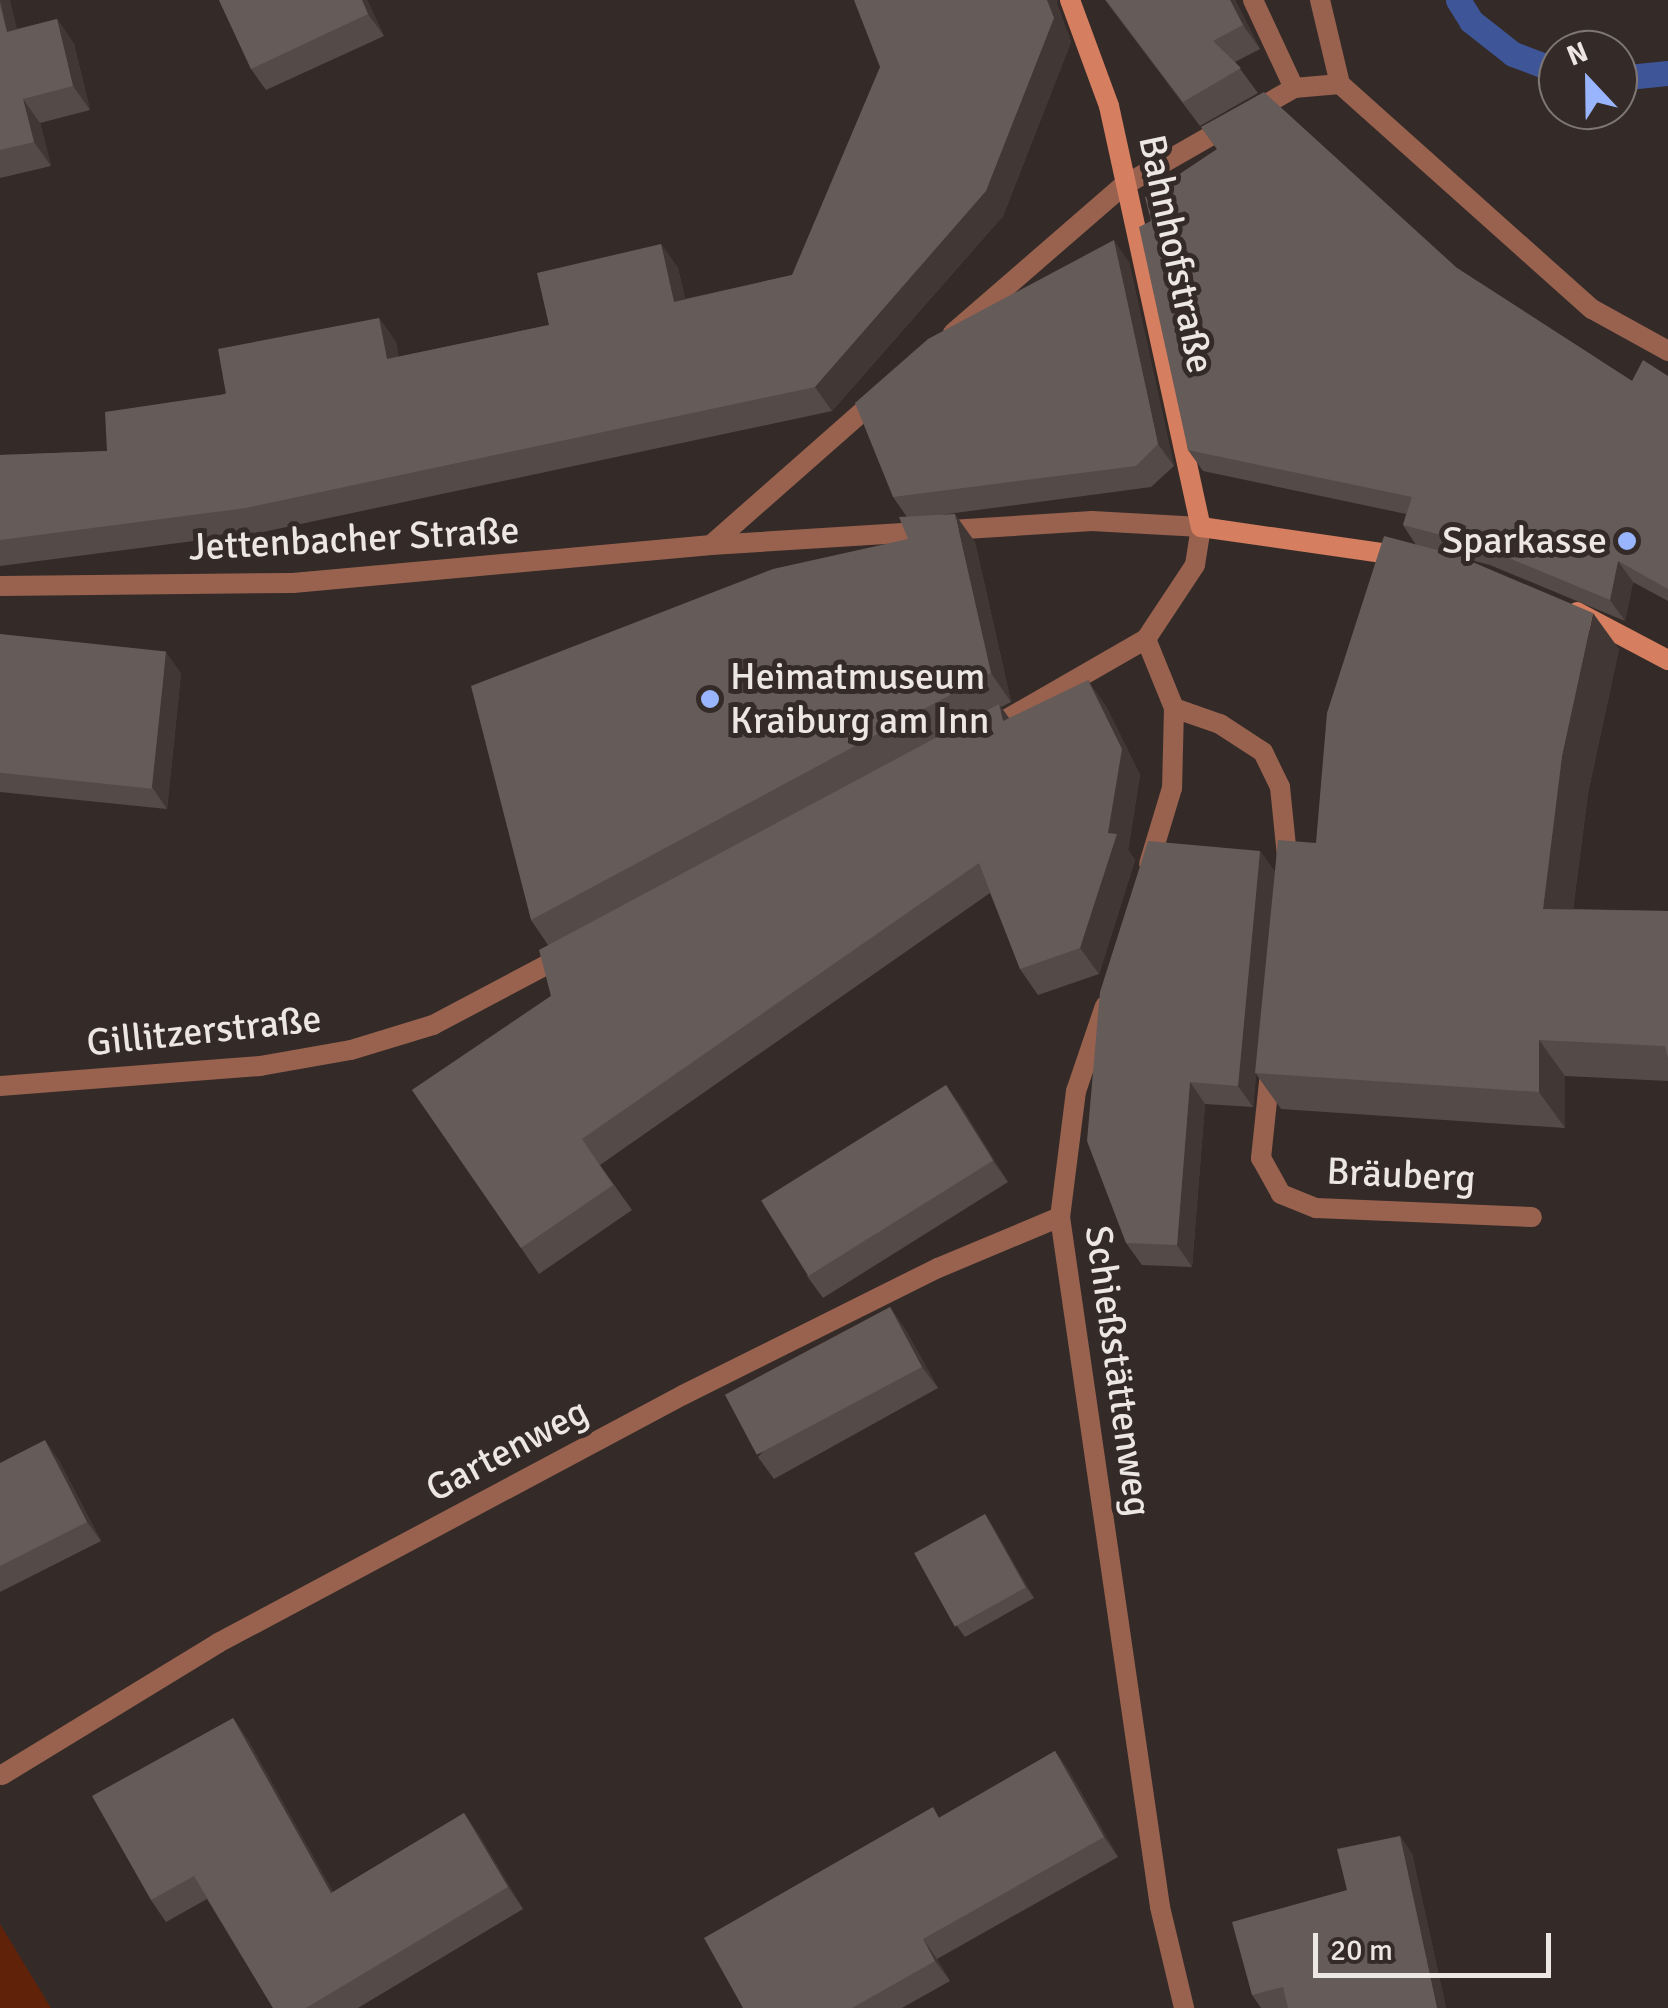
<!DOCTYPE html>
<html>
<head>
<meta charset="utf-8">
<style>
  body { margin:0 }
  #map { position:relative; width:1668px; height:2008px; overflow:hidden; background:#342b28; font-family:Signika,sans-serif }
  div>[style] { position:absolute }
  .green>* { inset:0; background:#61220a }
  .stream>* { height:25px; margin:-12.5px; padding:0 12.5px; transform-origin:12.5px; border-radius:12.5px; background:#3e5598 }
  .service>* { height:20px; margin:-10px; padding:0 10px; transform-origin:10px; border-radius:10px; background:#99624f }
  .minor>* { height:20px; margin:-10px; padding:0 10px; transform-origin:10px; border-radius:10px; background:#99624f }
  .tertiary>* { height:20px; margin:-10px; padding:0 10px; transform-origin:10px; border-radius:10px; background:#99624f }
  .secondary>* { height:20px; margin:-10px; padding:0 10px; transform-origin:10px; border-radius:10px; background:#d57e60 }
  .wall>* { inset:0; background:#544b48 }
  .shaded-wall>* { inset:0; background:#413734 }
  .building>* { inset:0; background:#655b59; transform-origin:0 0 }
  .dots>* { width:28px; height:28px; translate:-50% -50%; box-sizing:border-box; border:5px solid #342b28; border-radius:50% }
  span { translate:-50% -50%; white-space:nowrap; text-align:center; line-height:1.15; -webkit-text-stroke:10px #342b28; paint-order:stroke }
  .street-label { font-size:38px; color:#ece6e4 }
  .poi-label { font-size:38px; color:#ece6e4 }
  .right { translate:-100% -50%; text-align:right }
  .left { translate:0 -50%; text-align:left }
  .north { position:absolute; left:1538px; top:30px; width:100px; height:100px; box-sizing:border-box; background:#342b28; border:2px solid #7e7673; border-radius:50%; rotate:338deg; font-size:28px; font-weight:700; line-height:40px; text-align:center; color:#ece6e4 }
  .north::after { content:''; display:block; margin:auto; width:35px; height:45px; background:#99b5fd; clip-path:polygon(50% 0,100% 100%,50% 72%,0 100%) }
  .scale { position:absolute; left:1313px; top:1933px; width:238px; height:45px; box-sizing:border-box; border:5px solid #ece6e4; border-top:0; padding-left:12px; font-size:30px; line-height:35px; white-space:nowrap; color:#ece6e4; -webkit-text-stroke:8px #342b28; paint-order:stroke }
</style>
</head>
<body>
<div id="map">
  <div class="green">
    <div style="clip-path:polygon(0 1924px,51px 2008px,0 2008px)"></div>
  </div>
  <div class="stream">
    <div style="left:1458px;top:0;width:25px;rotate:58deg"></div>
    <div style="left:1471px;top:21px;width:53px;rotate:38.2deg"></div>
    <div style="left:1513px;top:54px;width:48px;rotate:20.7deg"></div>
    <div style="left:1618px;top:78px;width:50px;rotate:-5.7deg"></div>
  </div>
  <div class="service">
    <div style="left:2px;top:1775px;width:253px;rotate:-31.4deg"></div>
    <div style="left:218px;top:1643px;width:527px;rotate:-28.07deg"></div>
    <div style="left:683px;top:1395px;width:285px;rotate:-26.5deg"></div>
    <div style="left:938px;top:1268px;width:132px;rotate:-22.7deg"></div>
  </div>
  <div class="minor">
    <div style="left:1253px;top:0;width:97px;rotate:65deg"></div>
    <div style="left:1320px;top:0;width:86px;rotate:76.6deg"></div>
    <div style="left:953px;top:333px;width:225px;rotate:-40.9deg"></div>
    <div style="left:711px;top:545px;width:222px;rotate:-41.4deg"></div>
    <div style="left:0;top:586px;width:293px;rotate:-0.6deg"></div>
    <div style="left:293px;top:583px;width:420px;rotate:-5.2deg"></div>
    <div style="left:711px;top:545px;width:382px;rotate:-3.6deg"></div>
    <div style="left:1092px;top:521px;width:109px;rotate:3.2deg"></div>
    <div style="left:1201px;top:527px;width:38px;rotate:99deg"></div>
    <div style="left:1195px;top:565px;width:89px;rotate:123.5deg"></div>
    <div style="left:1146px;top:639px;width:182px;rotate:150.1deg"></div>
    <div style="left:1146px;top:639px;width:74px;rotate:67.9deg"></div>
    <div style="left:1174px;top:708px;width:80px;rotate:91.4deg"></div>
    <div style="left:1172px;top:788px;width:79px;rotate:106.8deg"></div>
    <div style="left:1174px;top:708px;width:49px;rotate:19.2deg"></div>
    <div style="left:1220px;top:724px;width:51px;rotate:33.1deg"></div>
    <div style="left:1263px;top:752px;width:39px;rotate:64deg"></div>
    <div style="left:1280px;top:787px;width:79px;rotate:84.2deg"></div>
    <div style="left:1105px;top:1006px;width:90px;rotate:108.8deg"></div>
    <div style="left:1076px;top:1091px;width:127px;rotate:97.2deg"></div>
    <div style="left:1060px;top:1217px;width:697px;rotate:81.75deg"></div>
    <div style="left:1160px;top:1907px;width:104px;rotate:76.6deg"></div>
    <div style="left:1271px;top:1063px;width:96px;rotate:96deg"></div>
    <div style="left:1261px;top:1158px;width:41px;rotate:60.9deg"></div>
    <div style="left:1281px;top:1194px;width:38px;rotate:22deg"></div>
    <div style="left:1316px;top:1208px;width:216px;rotate:2.4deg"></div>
    <div style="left:0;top:1086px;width:261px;rotate:-4.4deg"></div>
    <div style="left:260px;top:1066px;width:92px;rotate:-10deg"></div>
    <div style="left:351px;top:1050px;width:86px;rotate:-17deg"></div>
    <div style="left:433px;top:1025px;width:149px;rotate:-27.9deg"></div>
  </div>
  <div class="tertiary">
    <div style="left:1123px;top:186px;width:197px;rotate:-29.8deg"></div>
    <div style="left:1294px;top:88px;width:46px;rotate:-5deg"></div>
    <div style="left:1340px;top:84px;width:338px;rotate:41.8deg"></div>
    <div style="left:1592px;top:309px;width:87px;rotate:28.9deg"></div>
  </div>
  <div class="secondary">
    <div style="left:1070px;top:0;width:113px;rotate:69.8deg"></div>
    <div style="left:1109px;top:106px;width:431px;rotate:77.7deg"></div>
    <div style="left:1201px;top:527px;width:203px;rotate:8.2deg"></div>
    <div style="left:1577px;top:612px;width:103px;rotate:27.8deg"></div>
  </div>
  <div class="wall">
    <div style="clip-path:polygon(0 0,17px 29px,57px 19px,74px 44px,90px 110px,40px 123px,51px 166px,0 178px)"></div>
    <div style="clip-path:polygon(219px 0,367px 0,384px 36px,266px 90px,251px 69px)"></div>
    <div style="clip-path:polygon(1105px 0,1235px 0,1260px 49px,1235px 62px,1258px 93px,1200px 126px)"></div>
    <div style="clip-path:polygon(1057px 4px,1071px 42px,1003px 216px,832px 411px,263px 532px,0 566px,0 455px,107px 451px,379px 318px,396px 342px,398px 357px,549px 325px,661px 244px,678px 268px,685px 299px,792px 275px)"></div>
    <div style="clip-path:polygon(1201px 127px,1457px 268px,1632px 381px,1668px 376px,1668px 601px,1633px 582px,1625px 621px,1490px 565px,1463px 558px,1619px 649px,1588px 793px,1573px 909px,1668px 911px,1668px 1081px,1565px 1076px,1565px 1128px,1281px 1109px,1256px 1074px,1253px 1107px,1205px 1104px,1192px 1267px,1142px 1265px,1126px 1243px,1260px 851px,1275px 872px,1316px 843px,1416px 545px,1403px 525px,1406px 514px,1203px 471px,1188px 450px,1151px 221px,1217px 149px)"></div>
    <div style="clip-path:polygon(1129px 262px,1174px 466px,1151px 487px,940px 515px,975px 542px,1011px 702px,1001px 707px,1009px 718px,1106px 706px,1140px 775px,1128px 850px,1135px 860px,1099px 974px,1038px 995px,1020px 969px,990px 893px,600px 1165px,632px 1210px,539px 1274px,412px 1090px,551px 996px,548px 945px,531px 920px,908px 539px,907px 517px,893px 497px)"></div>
    <div style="clip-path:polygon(0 634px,181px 673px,167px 809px,0 792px)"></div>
    <div style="clip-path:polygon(946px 1085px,1008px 1182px,823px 1298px,807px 1276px)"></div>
    <div style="clip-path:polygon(890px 1307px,905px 1329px,938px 1388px,774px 1479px,758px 1457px)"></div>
    <div style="clip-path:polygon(58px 1459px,101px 1541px,0 1592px,0 1463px)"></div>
    <div style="clip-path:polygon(985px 1514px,1034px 1598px,965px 1637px,957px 1626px)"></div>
    <div style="clip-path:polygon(233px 1718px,248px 1740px,333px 1892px,464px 1813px,479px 1835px,523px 1909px,358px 2008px,273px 2008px,207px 1899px,166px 1922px,151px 1900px)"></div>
    <div style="clip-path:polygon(1055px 1751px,1069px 1771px,1118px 1857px,937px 1959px,950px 1981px,902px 2008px,743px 2008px,940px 1817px)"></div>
    <div style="clip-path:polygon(1400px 1836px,1412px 1854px,1446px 2008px,1261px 2008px,1252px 1995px,1347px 1890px)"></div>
  </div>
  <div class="shaded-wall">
    <div style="clip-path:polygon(0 0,10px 0,24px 56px,7px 32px)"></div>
    <div style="clip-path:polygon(362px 0,367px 0,384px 36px,368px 14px)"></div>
    <div style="clip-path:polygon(1047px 0,1058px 0,1057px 4px,1071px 42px,1003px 216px,832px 411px,815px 387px)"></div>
    <div style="clip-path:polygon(1230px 0,1235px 0,1260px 49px,1243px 25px)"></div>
    <div style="clip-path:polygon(57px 19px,74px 44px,90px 110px,73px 86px)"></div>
    <div style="clip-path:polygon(23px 99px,40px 123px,51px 166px,34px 142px)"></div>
    <div style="clip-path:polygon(1114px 240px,1129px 262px,1174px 466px,1158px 444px)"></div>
    <div style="clip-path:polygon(661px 244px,678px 268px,691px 326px,674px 302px)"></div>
    <div style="clip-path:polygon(379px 318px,396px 342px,404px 384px,387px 359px)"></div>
    <div style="clip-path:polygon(955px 514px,975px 542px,1011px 702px,991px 673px)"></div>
    <div style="clip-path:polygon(1618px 561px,1633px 582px,1625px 621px,1610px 600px)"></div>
    <div style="clip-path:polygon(1593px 613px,1619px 649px,1588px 793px,1568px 945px,1543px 909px,1562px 756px)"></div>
    <div style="clip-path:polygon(166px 652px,181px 673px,167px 809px,152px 787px)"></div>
    <div style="clip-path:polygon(1088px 680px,1106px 706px,1140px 775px,1128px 850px,1135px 860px,1099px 974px,1080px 948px,1108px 833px)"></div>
    <div style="clip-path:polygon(999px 704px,1017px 730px,1003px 721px)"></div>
    <div style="clip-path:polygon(1260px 851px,1276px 873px,1253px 1107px,1238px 1086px)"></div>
    <div style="clip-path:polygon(1539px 1040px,1565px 1076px,1565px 1128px,1539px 1092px)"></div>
    <div style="clip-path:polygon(1190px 1082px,1205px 1104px,1192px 1267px,1177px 1245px)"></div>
    <div style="clip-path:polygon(946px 1085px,962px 1107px,1008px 1182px,993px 1161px)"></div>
    <div style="clip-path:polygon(890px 1307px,905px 1329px,938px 1388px,922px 1367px)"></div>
    <div style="clip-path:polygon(45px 1440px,58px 1459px,101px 1541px,87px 1522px)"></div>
    <div style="clip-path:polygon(985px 1514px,993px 1526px,1034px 1598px,1026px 1587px)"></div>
    <div style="clip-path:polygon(233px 1718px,248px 1740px,346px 1915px,331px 1893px)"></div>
    <div style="clip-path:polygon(1055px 1751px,1069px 1771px,1118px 1857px,1104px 1837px)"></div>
    <div style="clip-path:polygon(464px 1813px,479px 1835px,523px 1909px,508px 1887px)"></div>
    <div style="clip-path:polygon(1400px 1836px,1412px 1854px,1446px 2008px,1437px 2008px)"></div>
    <div style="clip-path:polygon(923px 1939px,937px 1959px,950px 1981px,935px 1961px)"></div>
  </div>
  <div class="building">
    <div style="clip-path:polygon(219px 0,362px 0,368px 14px,251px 69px)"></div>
    <div style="clip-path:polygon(854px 0,1047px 0,1054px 18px,986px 191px,815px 387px,246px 508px,0 540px,0 455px,107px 451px,105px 412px,226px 394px,218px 349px,379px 318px,387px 359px,549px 325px,537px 273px,661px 244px,674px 302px,792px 275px,880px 67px)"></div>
    <div style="clip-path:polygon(1106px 0,1230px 0,1243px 25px,1213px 41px,1241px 68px,1183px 102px)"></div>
    <div style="clip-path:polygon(0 5px,7px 32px,57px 19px,73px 86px,23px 99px,34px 142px,0 150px)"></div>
    <div style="clip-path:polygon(1264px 92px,1457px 268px,1632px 381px,1643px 360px,1668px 376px,1668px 589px,1618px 561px,1610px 600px,1475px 544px,1403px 525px,1412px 497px,1188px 450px,1139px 227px,1151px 221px,1145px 197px,1217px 149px,1201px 127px)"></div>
    <div style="clip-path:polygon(1114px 240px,1158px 444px,1136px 466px,893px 497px,855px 403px,928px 339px)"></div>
    <div style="clip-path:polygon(955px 514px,991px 673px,531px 920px,471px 686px,773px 569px,908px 539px,899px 517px)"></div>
    <div style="clip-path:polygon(1384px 536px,1456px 555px,1593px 613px,1562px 756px,1543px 909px,1668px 911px,1668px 1058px,1665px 1046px,1539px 1040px,1539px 1092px,1255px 1073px,1278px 840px,1316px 843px,1327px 713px)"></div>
    <div style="left:0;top:634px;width:167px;height:138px;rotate:6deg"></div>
    <div style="clip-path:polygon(1088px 680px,1122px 749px,1108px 833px,1117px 834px,1080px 948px,1020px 969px,979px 863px,582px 1139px,613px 1185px,521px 1248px,412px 1090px,551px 996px,539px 950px,999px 704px,1003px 721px)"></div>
    <div style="clip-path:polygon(1148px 841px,1260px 851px,1238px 1086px,1190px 1082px,1177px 1245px,1126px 1243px,1087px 1141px,1100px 992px)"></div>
    <div style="left:946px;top:1085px;width:89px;height:218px;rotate:58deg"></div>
    <div style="left:890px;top:1307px;width:68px;height:187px;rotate:62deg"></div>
    <div style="clip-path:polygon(45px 1440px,87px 1522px,0 1566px,0 1463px)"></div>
    <div style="left:985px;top:1514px;width:84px;height:81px;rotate:61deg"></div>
    <div style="clip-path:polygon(233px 1718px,331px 1893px,464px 1813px,508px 1887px,306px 2008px,273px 2008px,194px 1876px,151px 1900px,92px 1796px)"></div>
    <div style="clip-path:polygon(1055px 1751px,1104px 1837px,923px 1939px,935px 1961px,852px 2008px,743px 2008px,704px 1938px,933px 1807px,939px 1818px)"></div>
    <div style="clip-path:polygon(1400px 1836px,1437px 2008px,1288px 2008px,1283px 1987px,1252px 1995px,1232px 1922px,1347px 1890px,1337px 1849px)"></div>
  </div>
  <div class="dots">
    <div style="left:1627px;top:541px;background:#99b5fd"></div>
    <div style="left:710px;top:699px;background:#99b5fd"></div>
  </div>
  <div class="street-label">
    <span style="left:1176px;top:254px;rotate:78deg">Bahnhofstraße</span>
    <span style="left:354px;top:539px;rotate:-3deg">Jettenbacher Straße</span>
    <span style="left:204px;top:1031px;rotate:-6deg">Gillitzerstraße</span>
    <span style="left:1401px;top:1175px;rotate:3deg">Bräuberg</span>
    <span style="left:1118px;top:1371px;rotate:82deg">Schießstättenweg</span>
    <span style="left:507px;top:1450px;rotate:-28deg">Gartenweg</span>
  </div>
  <div class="poi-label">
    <span class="right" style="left:1607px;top:541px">Sparkasse</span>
    <span class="left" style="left:730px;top:699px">Heimatmuseum<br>Kraiburg am Inn</span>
  </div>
  <div class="north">N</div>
  <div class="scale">20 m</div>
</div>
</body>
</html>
